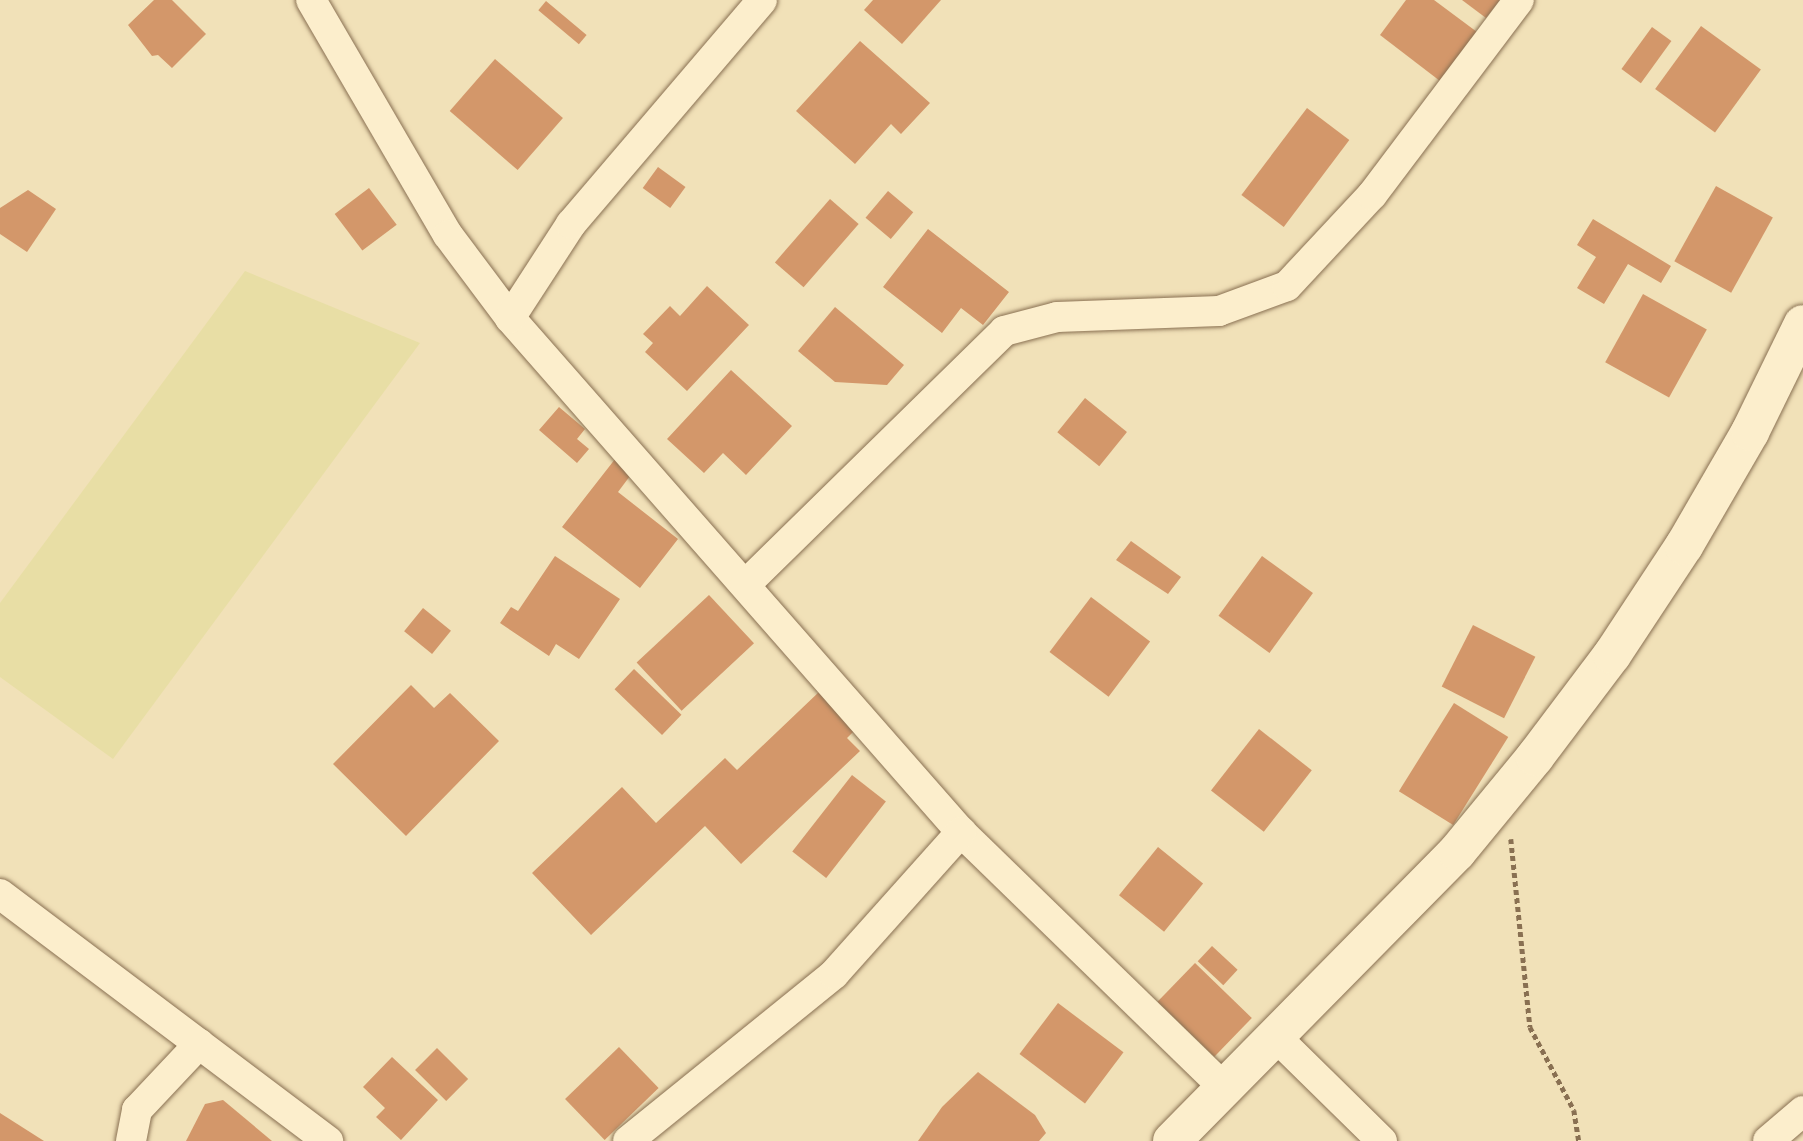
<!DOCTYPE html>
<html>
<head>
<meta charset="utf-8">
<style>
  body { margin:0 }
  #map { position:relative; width:1803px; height:1141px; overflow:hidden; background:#f1e1b8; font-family:"Times New Roman",serif }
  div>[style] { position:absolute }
  .farmland>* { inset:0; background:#e8dea5 }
  .building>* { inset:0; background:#d3976a; transform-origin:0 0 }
  .path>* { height:4.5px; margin-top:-2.25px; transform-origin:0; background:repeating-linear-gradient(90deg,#897052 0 5px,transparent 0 8.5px) }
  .roads { filter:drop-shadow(0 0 2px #897052) drop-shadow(0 0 2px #897052) }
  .street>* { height:30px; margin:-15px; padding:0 15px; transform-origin:15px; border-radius:15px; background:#fceecc }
  .secondary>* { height:38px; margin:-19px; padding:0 19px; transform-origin:19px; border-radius:19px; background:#fceecc }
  span { translate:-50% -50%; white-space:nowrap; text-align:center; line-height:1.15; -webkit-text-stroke:6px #f8ebc8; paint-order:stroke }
</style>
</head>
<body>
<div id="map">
  <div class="farmland">
    <div style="clip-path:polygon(245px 271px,420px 343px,113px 759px,0 677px,0 603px)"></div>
  </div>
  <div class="building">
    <div style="clip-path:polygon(154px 0,172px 0,206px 34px,172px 68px,158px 55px,152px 56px,128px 25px)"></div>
    <div style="clip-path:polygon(873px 0,941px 0,902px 44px,864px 10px)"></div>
    <div style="clip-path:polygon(1406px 0,1434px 0,1477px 32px,1440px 81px,1380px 35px)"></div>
    <div style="clip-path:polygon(1462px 0,1500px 0,1486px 18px)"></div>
    <div style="left:546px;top:1px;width:53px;height:12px;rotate:40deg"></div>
    <div style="left:1701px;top:26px;width:74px;height:78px;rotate:36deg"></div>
    <div style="left:1652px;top:27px;width:24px;height:52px;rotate:36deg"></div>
    <div style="clip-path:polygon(860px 41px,930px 103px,901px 134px,891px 124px,855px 164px,796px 111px)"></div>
    <div style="left:495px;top:59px;width:90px;height:69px;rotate:41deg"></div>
    <div style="left:1307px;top:108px;width:53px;height:109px;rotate:37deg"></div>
    <div style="left:658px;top:167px;width:34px;height:26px;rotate:36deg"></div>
    <div style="left:1716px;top:186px;width:65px;height:86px;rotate:29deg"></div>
    <div style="left:369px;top:188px;width:46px;height:43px;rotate:53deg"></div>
    <div style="clip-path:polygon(28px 190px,56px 209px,27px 252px,0 234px,0 208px)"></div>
    <div style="left:888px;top:191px;width:33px;height:35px;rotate:40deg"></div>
    <div style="left:830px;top:199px;width:38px;height:84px;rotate:41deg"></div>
    <div style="clip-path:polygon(1593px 219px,1671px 266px,1661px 283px,1628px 264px,1604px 304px,1577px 288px,1596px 257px,1577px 245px)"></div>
    <div style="clip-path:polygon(928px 229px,1009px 292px,983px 325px,961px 308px,942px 333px,883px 287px)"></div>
    <div style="clip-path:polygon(707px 286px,749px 325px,687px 391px,645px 352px,653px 343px,643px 334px,670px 306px,680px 316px)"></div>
    <div style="left:1643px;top:294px;width:73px;height:78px;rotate:29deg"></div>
    <div style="clip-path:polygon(835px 307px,904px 365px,887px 385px,835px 382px,798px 351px)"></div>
    <div style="clip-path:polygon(731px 370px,792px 426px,746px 475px,723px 453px,704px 473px,667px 439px)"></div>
    <div style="left:1085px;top:398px;width:54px;height:44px;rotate:39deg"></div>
    <div style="clip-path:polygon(559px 407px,585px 429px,577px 439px,589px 449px,577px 463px,539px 430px)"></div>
    <div style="clip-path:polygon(619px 454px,636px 468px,618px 492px,678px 539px,640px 588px,562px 527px)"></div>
    <div style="clip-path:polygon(1131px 541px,1181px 577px,1168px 594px,1116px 560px)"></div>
    <div style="clip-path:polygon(555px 556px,620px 599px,579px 659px,556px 644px,549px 656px,500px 623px,511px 607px,518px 611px)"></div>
    <div style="left:1262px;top:556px;width:63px;height:74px;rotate:36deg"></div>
    <div style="left:709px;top:595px;width:66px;height:99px;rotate:47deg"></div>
    <div style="left:1091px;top:597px;width:74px;height:69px;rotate:37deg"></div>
    <div style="left:423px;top:608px;width:36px;height:30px;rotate:39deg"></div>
    <div style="left:1473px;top:625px;width:70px;height:69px;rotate:27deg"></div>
    <div style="left:634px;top:669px;width:66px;height:28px;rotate:44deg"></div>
    <div style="clip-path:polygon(411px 685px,434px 708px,450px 693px,499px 741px,406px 836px,333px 764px)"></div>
    <div style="clip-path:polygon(820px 691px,856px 729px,847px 738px,860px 751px,741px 864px,705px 826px,591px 935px,532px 873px,622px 787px,656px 823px,725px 758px,737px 770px)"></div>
    <div style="left:1454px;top:703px;width:64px;height:104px;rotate:32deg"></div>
    <div style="left:1259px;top:729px;width:67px;height:78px;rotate:38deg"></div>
    <div style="left:852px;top:775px;width:43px;height:97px;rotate:38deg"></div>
    <div style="left:1158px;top:847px;width:58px;height:62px;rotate:39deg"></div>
    <div style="left:1212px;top:946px;width:35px;height:21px;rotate:43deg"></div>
    <div style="left:1195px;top:963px;width:79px;height:54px;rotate:44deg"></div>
    <div style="left:1058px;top:1003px;width:82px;height:64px;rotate:37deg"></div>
    <div style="left:619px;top:1047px;width:57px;height:75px;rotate:46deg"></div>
    <div style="left:437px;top:1048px;width:44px;height:31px;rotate:45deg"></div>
    <div style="clip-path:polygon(392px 1057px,438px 1100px,401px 1140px,376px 1117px,385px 1108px,363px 1087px)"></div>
    <div style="clip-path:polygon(978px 1072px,1035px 1115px,1046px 1133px,1039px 1141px,918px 1141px,942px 1107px)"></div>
    <div style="clip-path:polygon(223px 1100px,272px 1141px,186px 1141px,205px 1104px)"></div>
    <div style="clip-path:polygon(0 1113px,44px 1141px,0 1141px)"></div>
  </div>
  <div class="path">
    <div style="left:1511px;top:839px;width:189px;rotate:84.2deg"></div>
    <div style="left:1530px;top:1027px;width:94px;rotate:62.1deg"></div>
    <div style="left:1574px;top:1110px;width:31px;rotate:81deg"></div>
  </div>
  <div class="roads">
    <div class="street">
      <div style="left:311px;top:0;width:272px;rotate:59.8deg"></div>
      <div style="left:448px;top:235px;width:104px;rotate:53.2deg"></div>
      <div style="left:510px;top:318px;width:684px;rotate:48.74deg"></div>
      <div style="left:961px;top:832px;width:368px;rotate:44.2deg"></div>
      <div style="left:510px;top:318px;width:112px;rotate:-57deg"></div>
      <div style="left:571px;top:224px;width:294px;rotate:-49.5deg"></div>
      <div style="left:745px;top:585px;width:363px;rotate:-44.4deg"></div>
      <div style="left:1004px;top:331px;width:55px;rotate:-14.8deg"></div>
      <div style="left:1057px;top:317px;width:162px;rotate:-2.1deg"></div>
      <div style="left:1219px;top:311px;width:72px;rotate:-20.2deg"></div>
      <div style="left:1287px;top:286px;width:125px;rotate:-47deg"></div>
      <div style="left:1372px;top:195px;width:244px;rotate:-53deg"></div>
      <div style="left:0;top:894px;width:411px;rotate:37deg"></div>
      <div style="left:1275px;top:1036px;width:150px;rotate:44.5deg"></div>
      <div style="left:131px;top:1141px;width:32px;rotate:-79deg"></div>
      <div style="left:137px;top:1110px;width:91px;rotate:-46.8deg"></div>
      <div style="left:628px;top:1141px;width:265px;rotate:-39deg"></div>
      <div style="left:834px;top:974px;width:191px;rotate:-48.2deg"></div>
      <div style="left:1768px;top:1141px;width:46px;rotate:-40.6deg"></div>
    </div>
    <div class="secondary">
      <div style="left:1172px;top:1141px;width:406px;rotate:-45.4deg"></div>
      <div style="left:1457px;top:852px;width:123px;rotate:-50.6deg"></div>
      <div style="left:1535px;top:757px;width:128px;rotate:-53deg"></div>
      <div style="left:1612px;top:655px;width:131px;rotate:-56.6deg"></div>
      <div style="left:1684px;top:546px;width:132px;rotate:-59.9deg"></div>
      <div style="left:1750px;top:432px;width:120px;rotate:-63.9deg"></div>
    </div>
  </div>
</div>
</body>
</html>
